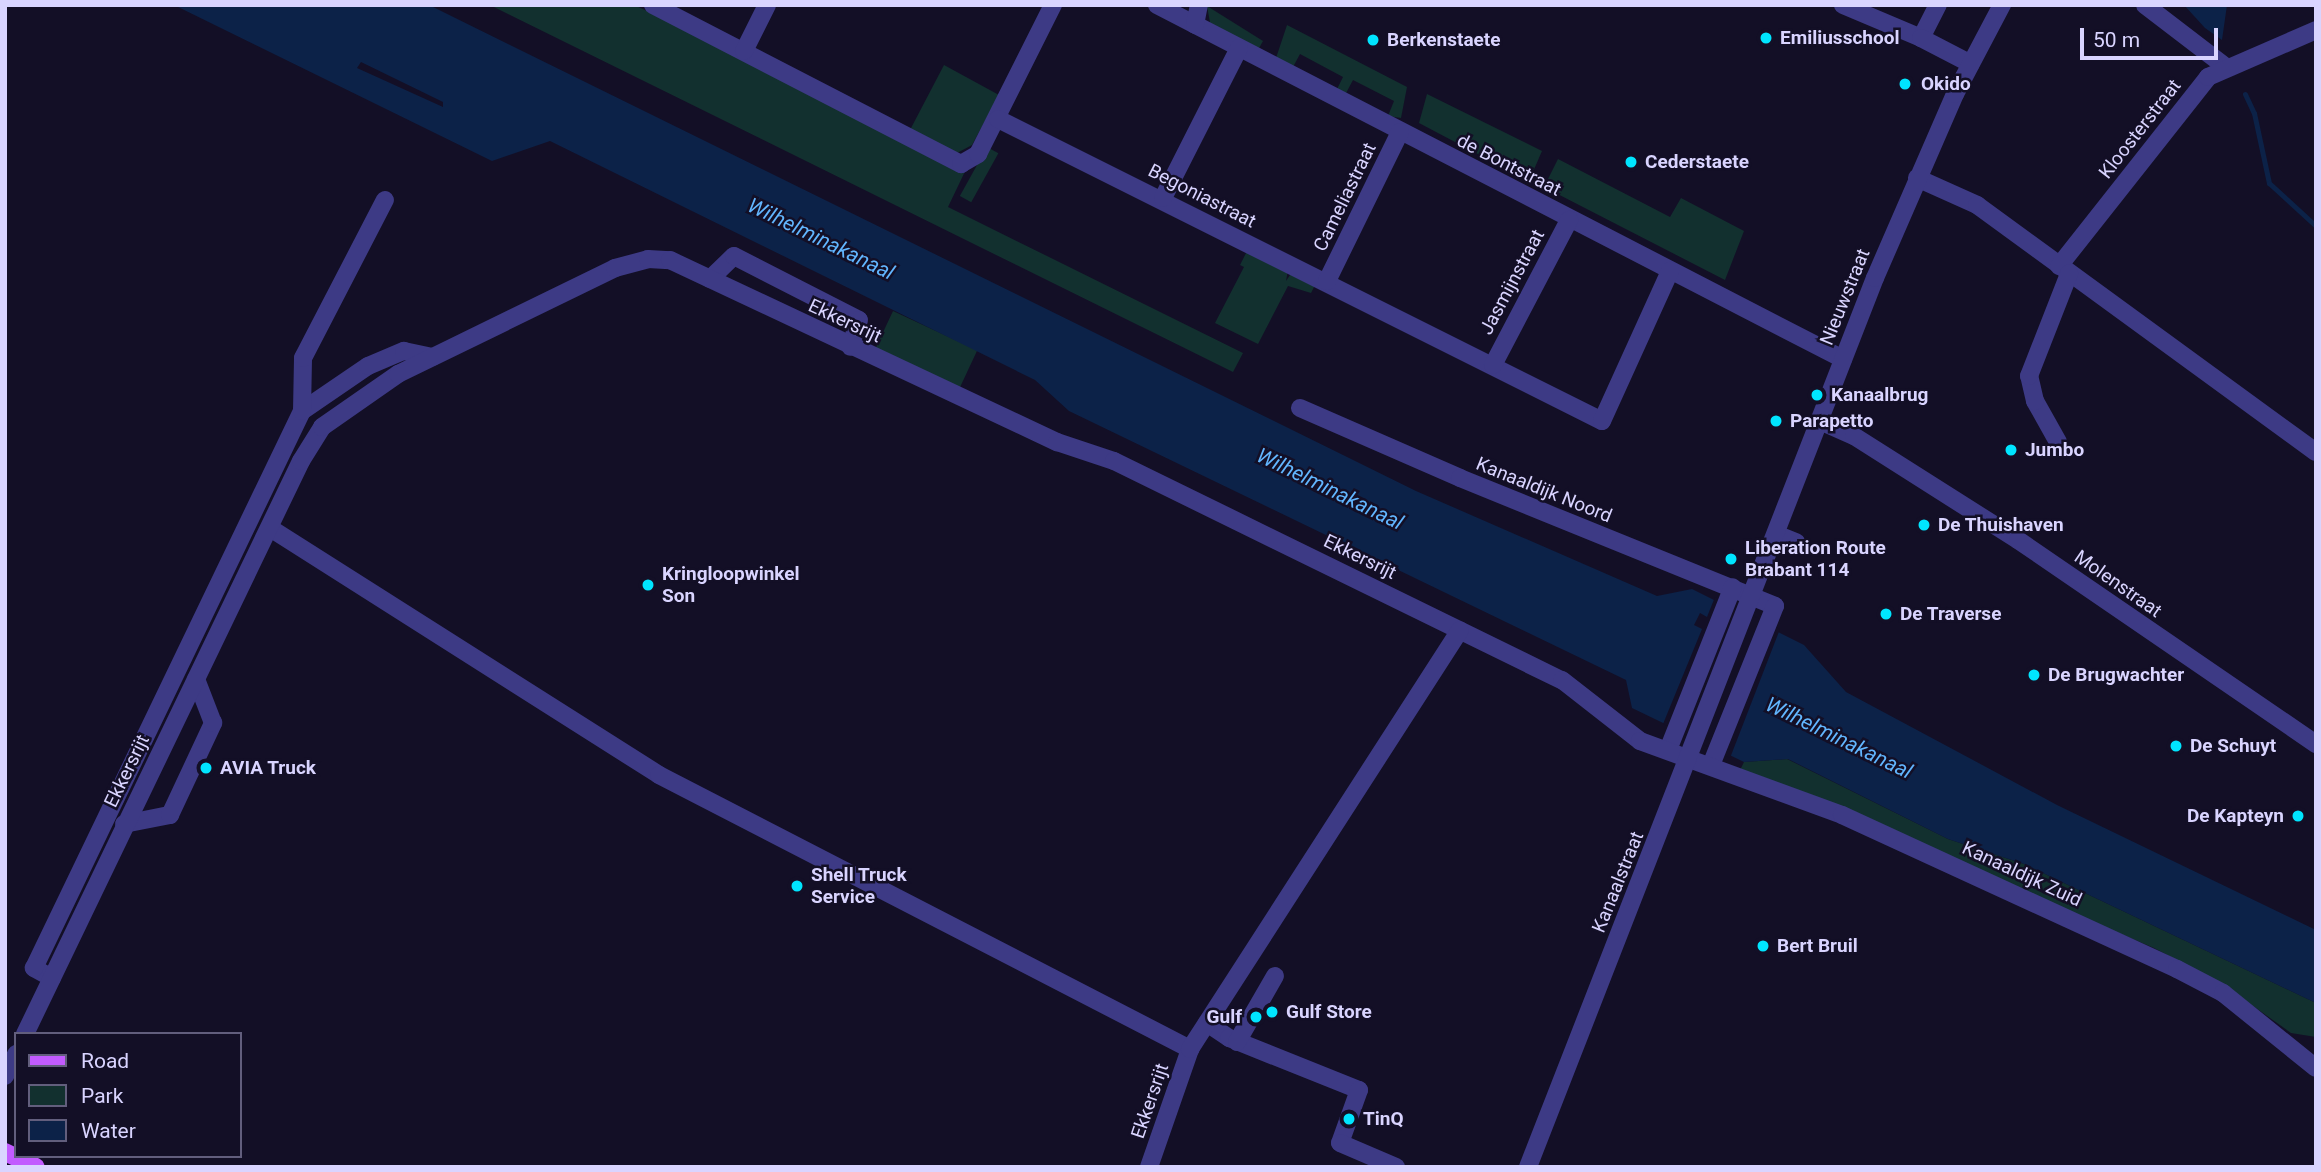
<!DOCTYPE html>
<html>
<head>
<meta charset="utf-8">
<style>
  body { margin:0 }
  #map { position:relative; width:2321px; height:1172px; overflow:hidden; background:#130f26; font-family:Roboto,sans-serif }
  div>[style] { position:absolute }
  .green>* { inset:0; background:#12302f; transform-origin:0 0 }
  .water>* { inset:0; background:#0c2248 }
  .pier>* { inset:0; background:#130f26 }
  .stream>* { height:5px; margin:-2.5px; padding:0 2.5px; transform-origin:2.5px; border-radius:2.5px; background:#0c2248 }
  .minor>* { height:18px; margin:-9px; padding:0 9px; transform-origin:9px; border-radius:9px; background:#3d3a85 }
  .major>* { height:18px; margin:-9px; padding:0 9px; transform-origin:9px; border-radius:9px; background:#c25bff }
  .dots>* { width:19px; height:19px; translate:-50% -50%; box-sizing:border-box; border:4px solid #130f26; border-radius:50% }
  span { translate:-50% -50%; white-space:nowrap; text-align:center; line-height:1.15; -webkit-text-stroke:5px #130f26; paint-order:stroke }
  .poi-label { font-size:19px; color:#d9d4ff; font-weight:700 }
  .left { translate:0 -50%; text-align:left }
  .right { translate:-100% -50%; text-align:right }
  .street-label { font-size:19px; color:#d9d4ff }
  .water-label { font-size:21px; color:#62b6ff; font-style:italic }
  .frame { position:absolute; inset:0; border:7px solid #d9d4ff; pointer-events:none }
  .legend { position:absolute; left:14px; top:1032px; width:228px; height:126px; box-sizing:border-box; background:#130f26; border:2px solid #625e7d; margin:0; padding:9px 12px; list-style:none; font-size:21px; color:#d9d4ff }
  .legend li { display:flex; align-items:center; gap:14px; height:35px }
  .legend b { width:35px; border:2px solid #625e7d }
  .scale { position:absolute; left:2080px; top:28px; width:138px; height:32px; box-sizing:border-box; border:4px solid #d9d4ff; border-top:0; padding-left:9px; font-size:21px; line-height:24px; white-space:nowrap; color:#d9d4ff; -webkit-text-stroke:5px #130f26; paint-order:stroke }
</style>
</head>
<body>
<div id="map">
  <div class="green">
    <div style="clip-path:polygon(501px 5px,634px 5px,970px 161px,948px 207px,1243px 353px,1233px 372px,494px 7px)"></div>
    <div style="clip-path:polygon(1207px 6px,1263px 41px,1258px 50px,1211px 28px)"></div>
    <div style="clip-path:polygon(1287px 25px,1407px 87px,1401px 118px,1388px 116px,1394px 101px,1353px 80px,1345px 95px,1337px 89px,1343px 77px,1300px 54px,1293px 67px,1276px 58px)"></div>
    <div style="clip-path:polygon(944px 65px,999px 95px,972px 145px,957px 153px,910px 130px)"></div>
    <div style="clip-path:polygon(1427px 94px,1542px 151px,1529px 181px,1419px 123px)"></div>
    <div style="left:987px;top:147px;width:13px;height:56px;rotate:29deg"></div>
    <div style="clip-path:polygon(1558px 159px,1670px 217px,1681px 198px,1744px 231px,1725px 280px,1544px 187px)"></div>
    <div style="clip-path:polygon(1248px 249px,1288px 270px,1286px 281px,1292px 272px,1316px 283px,1311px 293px,1288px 286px,1258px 344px,1215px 323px,1244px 267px,1240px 265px)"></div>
    <div style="left:893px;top:311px;width:93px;height:42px;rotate:25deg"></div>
    <div style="clip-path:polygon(1787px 759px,1948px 839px,2024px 864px,2316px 1003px,2316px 1037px,2291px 1033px,2221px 983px,2154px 948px,1739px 772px,1744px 762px)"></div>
  </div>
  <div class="water">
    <div style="clip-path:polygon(evenodd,174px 5px,429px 5px,1416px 491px,1657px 596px,1692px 589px,1804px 645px,1846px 692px,2057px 805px,2316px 930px,2316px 1003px,2024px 864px,1948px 839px,1788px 759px,1744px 762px,1632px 708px,1626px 680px,1069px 411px,1035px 380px,550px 141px,492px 161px,174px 5px,361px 62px,443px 102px,443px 107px,357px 68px,361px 62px)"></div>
    <div style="clip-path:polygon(2184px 5px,2227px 5px,2222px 40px,2205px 28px)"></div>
  </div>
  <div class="pier">
    <div style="clip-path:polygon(1715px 597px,1780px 629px,1730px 758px,1663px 724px,1702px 629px,1694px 625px,1700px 613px,1707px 617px)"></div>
  </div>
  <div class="stream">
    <div style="left:2245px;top:94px;width:21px;rotate:65deg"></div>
    <div style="left:2254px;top:113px;width:72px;rotate:77.9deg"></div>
    <div style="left:2269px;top:183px;width:64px;rotate:42.5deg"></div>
  </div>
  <div class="minor">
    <div style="left:653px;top:5px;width:347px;rotate:27.3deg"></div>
    <div style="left:961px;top:164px;width:20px;rotate:-30deg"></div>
    <div style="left:978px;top:154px;width:167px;rotate:-63.3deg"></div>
    <div style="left:1157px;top:5px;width:772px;rotate:27.3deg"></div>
    <div style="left:1843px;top:5px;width:85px;rotate:22.9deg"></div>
    <div style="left:1921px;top:38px;width:37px;rotate:-63deg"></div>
    <div style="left:2145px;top:5px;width:103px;rotate:37.5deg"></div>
    <div style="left:1195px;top:25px;width:20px;rotate:-79deg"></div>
    <div style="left:1921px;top:38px;width:56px;rotate:27.5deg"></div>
    <div style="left:744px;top:51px;width:51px;rotate:-63.4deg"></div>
    <div style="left:998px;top:119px;width:675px;rotate:26.57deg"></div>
    <div style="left:1602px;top:421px;width:165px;rotate:-65.6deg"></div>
    <div style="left:1917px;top:178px;width:66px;rotate:24.2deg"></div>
    <div style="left:1977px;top:205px;width:419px;rotate:36.1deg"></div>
    <div style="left:1163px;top:198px;width:168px;rotate:-63.1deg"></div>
    <div style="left:2059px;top:266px;width:241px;rotate:-51.7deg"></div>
    <div style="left:2208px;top:77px;width:118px;rotate:-23.5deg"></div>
    <div style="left:710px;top:279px;width:33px;rotate:-44deg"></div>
    <div style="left:734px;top:256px;width:140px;rotate:27.1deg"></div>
    <div style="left:859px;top:320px;width:28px;rotate:108deg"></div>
    <div style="left:1327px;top:281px;width:166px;rotate:-63.9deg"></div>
    <div style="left:1493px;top:365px;width:164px;rotate:-62.3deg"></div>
    <div style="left:1300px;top:408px;width:175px;rotate:23.6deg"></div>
    <div style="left:1460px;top:478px;width:340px;rotate:22.1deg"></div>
    <div style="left:1775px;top:606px;width:171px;rotate:111.9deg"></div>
    <div style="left:302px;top:411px;width:80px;rotate:-34.3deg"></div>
    <div style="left:368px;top:366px;width:39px;rotate:-23deg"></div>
    <div style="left:404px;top:351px;width:29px;rotate:12deg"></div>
    <div style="left:1820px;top:421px;width:37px;rotate:24deg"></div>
    <div style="left:1854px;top:436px;width:194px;rotate:32.4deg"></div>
    <div style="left:2018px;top:540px;width:361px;rotate:34.4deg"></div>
    <div style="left:2058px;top:442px;width:47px;rotate:-119.3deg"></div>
    <div style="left:2035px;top:401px;width:26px;rotate:-103deg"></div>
    <div style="left:2029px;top:376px;width:110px;rotate:-68.6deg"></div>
    <div style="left:270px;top:528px;width:461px;rotate:32.4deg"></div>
    <div style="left:659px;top:775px;width:598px;rotate:27.29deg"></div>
    <div style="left:1776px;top:534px;width:22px;rotate:22deg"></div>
    <div style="left:1668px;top:750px;width:175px;rotate:-68.3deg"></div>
    <div style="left:124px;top:824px;width:47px;rotate:-11.1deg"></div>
    <div style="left:170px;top:815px;width:102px;rotate:-64.9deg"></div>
    <div style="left:213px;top:723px;width:47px;rotate:-111.1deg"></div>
    <div style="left:52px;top:978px;width:21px;rotate:-151deg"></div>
    <div style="left:34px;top:968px;width:618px;rotate:-64.31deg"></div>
    <div style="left:302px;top:411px;width:53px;rotate:-88.9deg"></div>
    <div style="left:303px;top:358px;width:178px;rotate:-62.6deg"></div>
    <div style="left:1207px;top:1023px;width:27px;rotate:34deg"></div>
    <div style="left:1229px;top:1038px;width:140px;rotate:21.8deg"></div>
    <div style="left:1359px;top:1090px;width:56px;rotate:109.7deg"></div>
    <div style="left:1340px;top:1143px;width:61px;rotate:23.2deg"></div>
    <div style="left:25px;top:1034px;width:636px;rotate:-64.28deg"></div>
    <div style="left:301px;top:461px;width:40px;rotate:-58deg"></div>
    <div style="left:322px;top:427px;width:93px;rotate:-34.9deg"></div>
    <div style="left:398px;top:374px;width:242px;rotate:-26deg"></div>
    <div style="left:615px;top:268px;width:34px;rotate:-15deg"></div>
    <div style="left:648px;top:259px;width:22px;rotate:3deg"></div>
    <div style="left:670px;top:260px;width:428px;rotate:25.2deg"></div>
    <div style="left:1057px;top:442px;width:60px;rotate:18.4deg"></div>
    <div style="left:1114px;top:461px;width:499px;rotate:26.1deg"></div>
    <div style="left:1562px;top:680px;width:99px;rotate:38deg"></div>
    <div style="left:1640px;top:741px;width:215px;rotate:20.1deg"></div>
    <div style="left:1842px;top:815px;width:369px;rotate:24.7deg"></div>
    <div style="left:2177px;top:969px;width:52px;rotate:27.6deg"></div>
    <div style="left:2223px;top:993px;width:119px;rotate:38.9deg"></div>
    <div style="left:1237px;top:1042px;width:76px;rotate:-60.1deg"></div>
    <div style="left:5px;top:1076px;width:25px;rotate:-63deg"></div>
    <div style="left:1149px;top:1167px;width:125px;rotate:-70.8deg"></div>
    <div style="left:1190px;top:1049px;width:498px;rotate:-57.2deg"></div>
    <div style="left:1528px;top:1167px;width:954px;rotate:-68.68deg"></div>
    <div style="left:1875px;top:278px;width:201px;rotate:-66.5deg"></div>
    <div style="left:1955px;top:94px;width:101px;rotate:-62.2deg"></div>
  </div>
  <div class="major">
    <div style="left:5px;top:1152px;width:34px;rotate:26deg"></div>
  </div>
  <div class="dots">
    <div style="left:1766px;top:38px;background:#00e5ff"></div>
    <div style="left:1373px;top:40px;background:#00e5ff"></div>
    <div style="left:1905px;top:84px;background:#00e5ff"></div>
    <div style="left:1631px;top:162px;background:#00e5ff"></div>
    <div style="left:1817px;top:395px;background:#00e5ff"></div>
    <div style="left:1776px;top:421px;background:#00e5ff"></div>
    <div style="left:2011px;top:450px;background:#00e5ff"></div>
    <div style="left:1924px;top:525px;background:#00e5ff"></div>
    <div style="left:1731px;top:559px;background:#00e5ff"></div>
    <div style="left:648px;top:585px;background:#00e5ff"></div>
    <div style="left:1886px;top:614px;background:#00e5ff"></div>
    <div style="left:2034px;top:675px;background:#00e5ff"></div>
    <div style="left:2176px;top:746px;background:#00e5ff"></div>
    <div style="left:206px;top:768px;background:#00e5ff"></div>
    <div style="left:2298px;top:816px;background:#00e5ff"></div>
    <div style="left:797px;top:886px;background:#00e5ff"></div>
    <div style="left:1763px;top:946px;background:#00e5ff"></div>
    <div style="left:1272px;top:1012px;background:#00e5ff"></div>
    <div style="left:1256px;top:1017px;background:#00e5ff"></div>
    <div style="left:1349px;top:1119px;background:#00e5ff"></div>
  </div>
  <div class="poi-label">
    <span class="left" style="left:1780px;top:38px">Emiliusschool</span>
    <span class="left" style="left:1387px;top:40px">Berkenstaete</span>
    <span class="left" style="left:1921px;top:84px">Okido</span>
    <span class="left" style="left:1645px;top:162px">Cederstaete</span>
    <span class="left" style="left:1831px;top:395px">Kanaalbrug</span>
    <span class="left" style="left:1790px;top:421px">Parapetto</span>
    <span class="left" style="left:2025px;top:450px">Jumbo</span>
    <span class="left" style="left:1938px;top:525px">De Thuishaven</span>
    <span class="left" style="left:1745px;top:559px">Liberation Route<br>Brabant 114</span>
    <span class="left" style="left:662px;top:585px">Kringloopwinkel<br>Son</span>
    <span class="left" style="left:1900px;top:614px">De Traverse</span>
    <span class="left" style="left:2048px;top:675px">De Brugwachter</span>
    <span class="left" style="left:2190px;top:746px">De Schuyt</span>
    <span class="left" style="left:220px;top:768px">AVIA Truck</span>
    <span class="right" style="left:2284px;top:816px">De Kapteyn</span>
    <span class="left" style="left:811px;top:886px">Shell Truck<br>Service</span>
    <span class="left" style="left:1777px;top:946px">Bert Bruil</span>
    <span class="left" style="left:1286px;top:1012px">Gulf Store</span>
    <span class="right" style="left:1242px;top:1017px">Gulf</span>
    <span class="left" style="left:1363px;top:1119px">TinQ</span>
  </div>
  <div class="street-label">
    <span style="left:2140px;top:129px;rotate:-52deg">Kloosterstraat</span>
    <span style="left:1509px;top:165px;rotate:27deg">de Bontstraat</span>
    <span style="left:1202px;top:196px;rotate:27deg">Begoniastraat</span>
    <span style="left:1345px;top:197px;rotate:-64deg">Cameliastraat</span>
    <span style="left:1512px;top:282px;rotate:-62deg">Jasmijnstraat</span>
    <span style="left:1845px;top:297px;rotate:-68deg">Nieuwstraat</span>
    <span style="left:845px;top:321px;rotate:25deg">Ekkersrijt</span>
    <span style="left:1544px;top:490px;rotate:22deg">Kanaaldijk Noord</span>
    <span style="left:1360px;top:557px;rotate:26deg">Ekkersrijt</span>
    <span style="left:2118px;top:584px;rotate:35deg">Molenstraat</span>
    <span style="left:127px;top:771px;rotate:-64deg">Ekkersrijt</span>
    <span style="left:2022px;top:874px;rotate:25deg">Kanaaldijk Zuid</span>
    <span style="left:1618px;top:882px;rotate:-68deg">Kanaalstraat</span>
    <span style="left:1150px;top:1101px;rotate:-71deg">Ekkersrijt</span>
  </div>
  <div class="water-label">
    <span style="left:821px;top:239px;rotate:26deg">Wilhelminakanaal</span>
    <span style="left:1330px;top:489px;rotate:26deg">Wilhelminakanaal</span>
    <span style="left:1839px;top:738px;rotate:26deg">Wilhelminakanaal</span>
  </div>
  <div class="frame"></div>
  <ul class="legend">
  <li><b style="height:9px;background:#c25bff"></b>Road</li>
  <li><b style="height:19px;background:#12302f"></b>Park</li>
  <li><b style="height:19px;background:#0c2248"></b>Water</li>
  </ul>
  <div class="scale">50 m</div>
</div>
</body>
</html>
